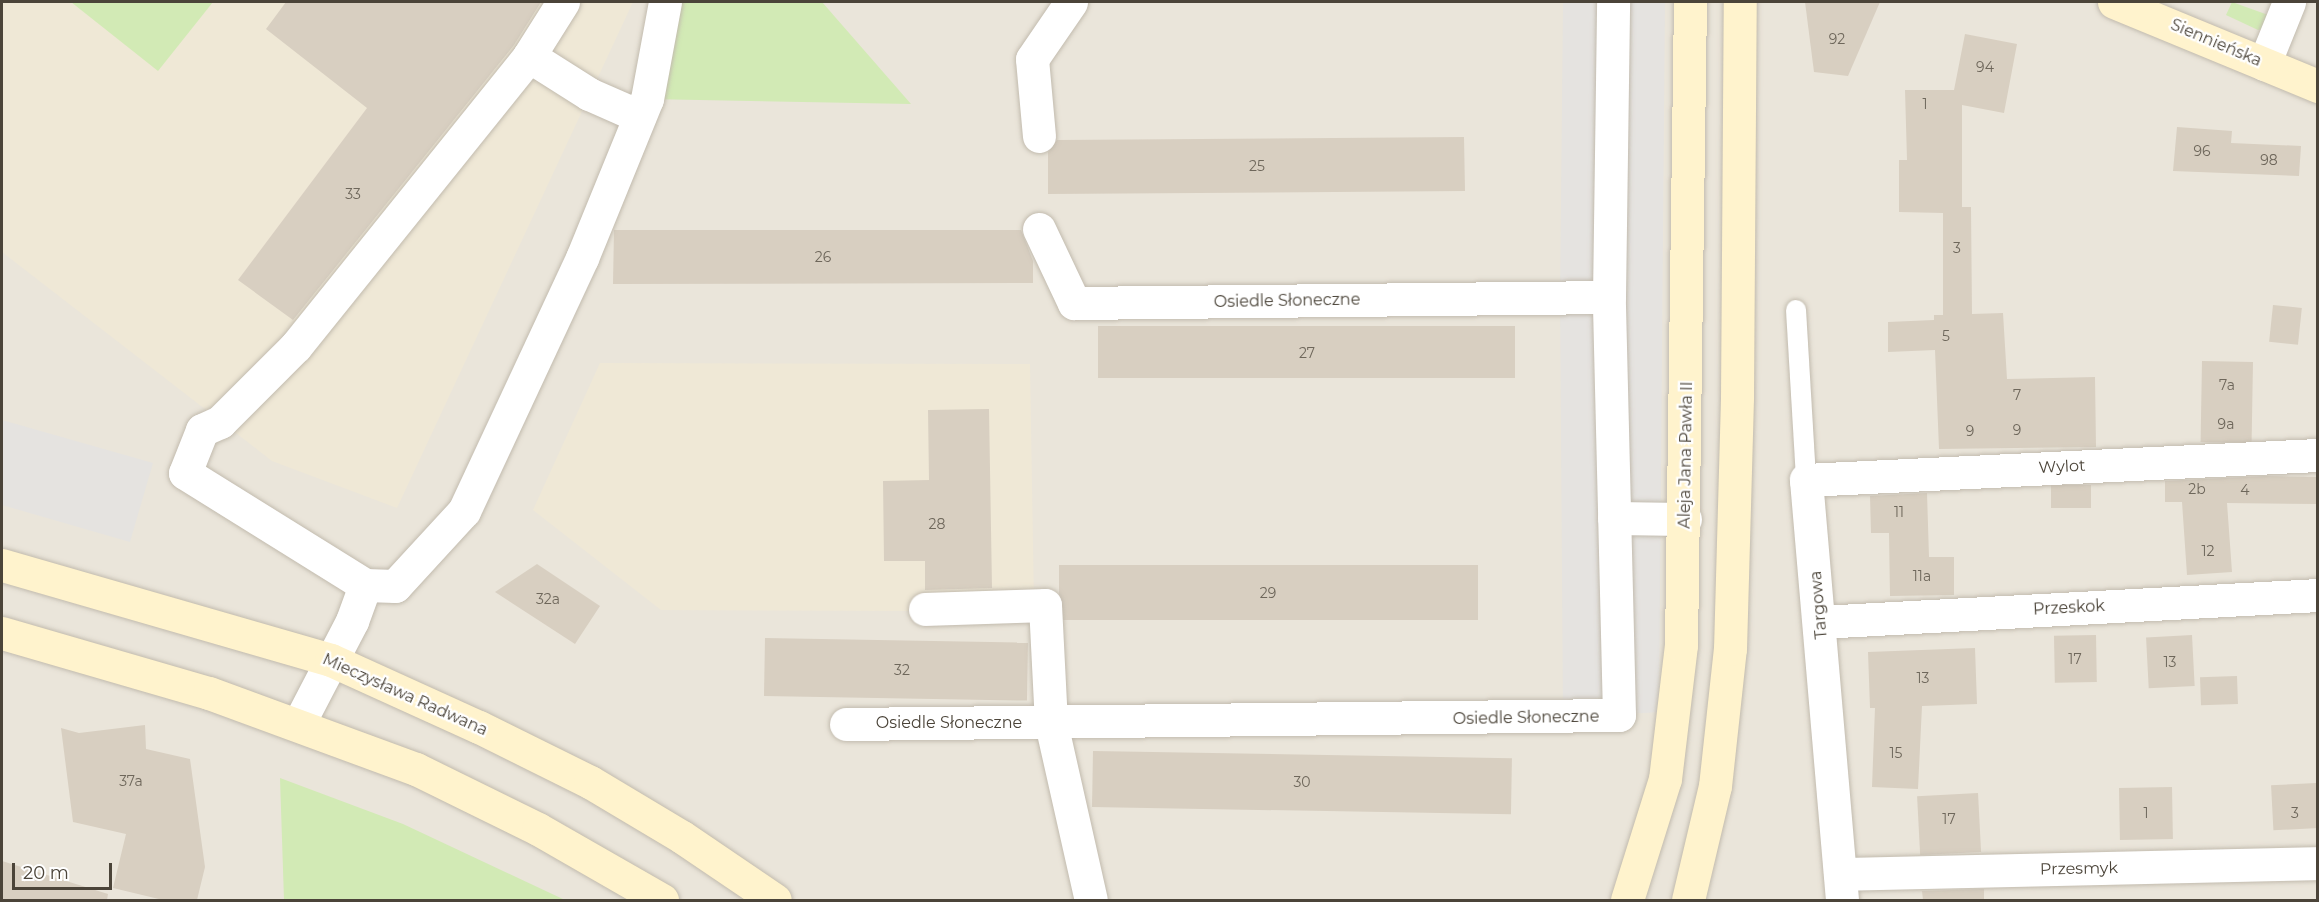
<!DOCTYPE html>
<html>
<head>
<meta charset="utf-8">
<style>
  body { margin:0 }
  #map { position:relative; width:2319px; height:902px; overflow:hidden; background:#f6f3ec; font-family:Montserrat,sans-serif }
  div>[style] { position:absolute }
  .residential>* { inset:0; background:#eae5da; transform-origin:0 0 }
  .education>* { inset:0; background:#efe8d6 }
  .green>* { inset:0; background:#d2eab5 }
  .parking>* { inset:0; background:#e5e3e0 }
  .building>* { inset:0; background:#d8cfc1; transform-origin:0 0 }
  .roads { filter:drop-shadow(0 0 2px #c2bbae) drop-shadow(0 0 2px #c2bbae) }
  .service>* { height:20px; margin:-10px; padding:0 10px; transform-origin:10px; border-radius:10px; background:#fff }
  .minor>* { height:33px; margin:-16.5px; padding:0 16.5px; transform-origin:16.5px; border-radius:16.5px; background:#fff }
  .secondary>* { height:33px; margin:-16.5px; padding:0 16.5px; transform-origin:16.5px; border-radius:16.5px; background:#fff3cd }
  span { translate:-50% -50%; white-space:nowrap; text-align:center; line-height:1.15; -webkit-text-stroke:4.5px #fff; paint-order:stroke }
  .number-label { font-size:14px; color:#6e675b }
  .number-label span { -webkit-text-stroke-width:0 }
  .street-label { font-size:16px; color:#4b4439 }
  .frame { position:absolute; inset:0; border:3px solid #4b4439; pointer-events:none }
  .scale { position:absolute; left:12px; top:863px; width:100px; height:27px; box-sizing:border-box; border:3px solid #4b4439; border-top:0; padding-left:8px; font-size:18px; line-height:21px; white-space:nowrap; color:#4b4439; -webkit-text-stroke:4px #fff; paint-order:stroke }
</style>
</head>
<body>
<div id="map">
  <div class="residential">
    <div style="left:2px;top:2px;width:2315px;height:898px"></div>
  </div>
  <div class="education">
    <div style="clip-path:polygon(2px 2px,633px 2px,397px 508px,272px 461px,2px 252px)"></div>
    <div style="clip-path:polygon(600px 363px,1030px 364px,1034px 606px,913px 611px,661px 610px,533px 510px)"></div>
  </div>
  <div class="green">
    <div style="clip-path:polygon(71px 2px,213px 2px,158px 71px)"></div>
    <div style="clip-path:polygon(665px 2px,822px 2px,911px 104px,647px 99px)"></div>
    <div style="clip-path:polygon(2232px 2px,2271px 16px,2266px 28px,2258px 30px,2226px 15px)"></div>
    <div style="clip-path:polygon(280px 778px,403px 824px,565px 900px,284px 900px)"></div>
  </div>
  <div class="parking">
    <div style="clip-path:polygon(1563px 2px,1665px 2px,1659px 712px,1563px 718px,1560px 297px)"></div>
    <div style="clip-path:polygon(2px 420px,153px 463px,130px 542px,2px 505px)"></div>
  </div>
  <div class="building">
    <div style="clip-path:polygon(286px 2px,541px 2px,514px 45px,293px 320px,238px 280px,367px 108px,266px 29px)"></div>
    <div style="clip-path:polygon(1805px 2px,1880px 2px,1848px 76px,1814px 72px)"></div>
    <div style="clip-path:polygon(1965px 34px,2017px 44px,2004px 113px,1962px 105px,1962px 207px,1971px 207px,1972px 314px,2003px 313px,2007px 379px,2095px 377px,2096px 447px,1939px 449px,1935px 350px,1888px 352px,1888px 322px,1934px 320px,1934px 315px,1943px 315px,1943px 213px,1899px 212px,1899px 160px,1907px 160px,1905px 90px,1954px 90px)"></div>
    <div style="clip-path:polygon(2177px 127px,2232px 131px,2231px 143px,2301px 146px,2299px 176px,2173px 171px)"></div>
    <div style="clip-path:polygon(1464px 137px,1465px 191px,1048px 194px,1048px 152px,1057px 140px)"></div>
    <div style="clip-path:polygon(614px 230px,1021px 230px,1033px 261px,1033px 283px,613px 284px)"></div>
    <div style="left:2273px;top:305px;width:29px;height:37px;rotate:6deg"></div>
    <div style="left:1515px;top:326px;width:52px;height:417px;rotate:90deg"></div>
    <div style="left:2202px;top:361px;width:51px;height:81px;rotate:1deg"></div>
    <div style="clip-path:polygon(989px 409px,992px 588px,925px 590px,925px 561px,884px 561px,883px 481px,929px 480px,928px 410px)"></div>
    <div style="clip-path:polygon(2266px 476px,2318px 477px,2318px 504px,2227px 503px,2232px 572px,2187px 575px,2182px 502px,2165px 502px,2165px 481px)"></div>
    <div style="left:2091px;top:485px;width:23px;height:40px;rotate:90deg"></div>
    <div style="clip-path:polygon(1927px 493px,1929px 557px,1954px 557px,1954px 595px,1890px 596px,1889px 533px,1871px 533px,1870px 496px)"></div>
    <div style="clip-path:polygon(537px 564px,600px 606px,575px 644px,495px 592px)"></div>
    <div style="left:1059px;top:565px;width:419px;height:55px"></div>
    <div style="left:2096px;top:635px;width:47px;height:42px;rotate:89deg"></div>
    <div style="left:2192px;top:635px;width:51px;height:46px;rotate:87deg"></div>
    <div style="left:765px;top:638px;width:263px;height:58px;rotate:1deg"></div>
    <div style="clip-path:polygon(1975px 648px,1977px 704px,1922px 706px,1918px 789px,1872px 787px,1875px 708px,1870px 708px,1868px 652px)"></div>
    <div style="left:2237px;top:676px;width:28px;height:37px;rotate:88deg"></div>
    <div style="clip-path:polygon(145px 725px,146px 749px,190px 759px,205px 867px,197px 900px,163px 900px,113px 888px,126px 834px,73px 822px,61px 728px,79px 733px)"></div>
    <div style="left:1093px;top:751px;width:419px;height:56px;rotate:1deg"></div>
    <div style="left:2316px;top:783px;width:45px;height:45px;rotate:87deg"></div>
    <div style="left:2172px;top:787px;width:52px;height:53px;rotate:89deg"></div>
    <div style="left:1978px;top:793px;width:59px;height:61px;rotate:87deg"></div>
    <div style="clip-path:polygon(2px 861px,108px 894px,107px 900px,2px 900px)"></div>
    <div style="clip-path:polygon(1984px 889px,1984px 900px,1923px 900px,1922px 891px)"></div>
  </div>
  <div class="roads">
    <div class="service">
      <div style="left:1796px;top:310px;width:170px;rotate:86.6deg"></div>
    </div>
    <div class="minor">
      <div style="left:563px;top:2px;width:64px;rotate:122.2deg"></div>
      <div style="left:529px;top:56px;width:71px;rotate:32.3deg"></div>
      <div style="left:589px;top:94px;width:55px;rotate:23.7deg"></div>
      <div style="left:2264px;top:64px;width:67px;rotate:-68deg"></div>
      <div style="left:1039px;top:136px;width:77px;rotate:-95.2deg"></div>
      <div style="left:1032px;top:59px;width:69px;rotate:-55.6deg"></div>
      <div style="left:1039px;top:229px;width:82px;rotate:64.7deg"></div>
      <div style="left:1074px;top:303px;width:535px;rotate:-0.64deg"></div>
      <div style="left:1614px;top:518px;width:71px;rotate:0.8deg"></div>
      <div style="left:365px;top:585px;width:30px;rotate:2deg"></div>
      <div style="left:395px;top:586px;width:102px;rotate:-47.4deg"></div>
      <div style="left:464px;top:511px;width:279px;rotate:-65deg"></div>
      <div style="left:582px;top:258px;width:172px;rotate:-67.8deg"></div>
      <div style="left:647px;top:99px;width:99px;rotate:-79.5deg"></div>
      <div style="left:925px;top:609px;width:120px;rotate:-1.9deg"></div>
      <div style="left:1045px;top:605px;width:118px;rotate:87.1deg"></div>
      <div style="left:1051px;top:723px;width:181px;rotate:77.3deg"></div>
      <div style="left:1820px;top:622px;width:499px;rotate:-3.1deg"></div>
      <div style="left:299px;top:723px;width:115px;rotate:-62.5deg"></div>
      <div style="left:352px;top:621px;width:38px;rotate:-70deg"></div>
      <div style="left:365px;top:585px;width:212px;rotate:-148.1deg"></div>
      <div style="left:185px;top:473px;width:46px;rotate:-68.4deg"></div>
      <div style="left:202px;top:430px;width:20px;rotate:-24deg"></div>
      <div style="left:220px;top:422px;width:107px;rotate:-45deg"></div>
      <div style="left:296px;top:346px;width:372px;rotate:-51.2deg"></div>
      <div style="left:846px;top:724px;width:773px;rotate:-0.67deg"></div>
      <div style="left:1619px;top:715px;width:418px;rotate:-91.4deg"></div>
      <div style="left:1609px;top:297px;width:295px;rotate:-89.2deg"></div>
      <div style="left:1840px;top:874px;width:478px;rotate:-1.3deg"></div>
      <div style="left:1842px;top:900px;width:422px;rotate:-94.9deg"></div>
      <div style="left:1806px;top:480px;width:513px;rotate:-2.8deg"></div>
    </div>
    <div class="secondary">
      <div style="left:2114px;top:2px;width:221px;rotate:22.4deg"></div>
      <div style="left:2px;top:565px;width:342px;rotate:16.1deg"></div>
      <div style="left:331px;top:660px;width:162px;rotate:24.4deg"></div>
      <div style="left:479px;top:727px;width:124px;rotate:26.4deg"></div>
      <div style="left:590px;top:782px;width:107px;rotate:30.9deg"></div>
      <div style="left:682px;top:837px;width:112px;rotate:34.1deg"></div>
      <div style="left:2px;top:633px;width:216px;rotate:16.2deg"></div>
      <div style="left:209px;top:693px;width:221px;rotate:20.2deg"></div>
      <div style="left:416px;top:769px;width:136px;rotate:26.2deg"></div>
      <div style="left:538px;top:829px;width:143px;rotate:29.8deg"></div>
      <div style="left:1627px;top:900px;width:127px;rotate:-72.6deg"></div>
      <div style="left:1665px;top:779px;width:135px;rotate:-83.2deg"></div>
      <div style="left:1681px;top:645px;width:643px;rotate:-89.2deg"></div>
      <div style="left:1688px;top:900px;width:117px;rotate:-76.7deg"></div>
      <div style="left:1715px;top:786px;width:138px;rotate:-83.8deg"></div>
      <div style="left:1730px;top:649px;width:252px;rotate:-88.4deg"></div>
      <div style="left:1737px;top:397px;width:395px;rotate:-89.6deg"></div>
    </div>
  </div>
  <div class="number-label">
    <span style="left:1837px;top:39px">92</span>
    <span style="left:1985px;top:67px">94</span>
    <span style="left:1925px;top:104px">1</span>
    <span style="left:2202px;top:151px">96</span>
    <span style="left:2269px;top:160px">98</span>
    <span style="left:1257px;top:166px">25</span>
    <span style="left:353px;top:194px">33</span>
    <span style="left:1957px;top:248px">3</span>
    <span style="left:823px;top:257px">26</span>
    <span style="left:1946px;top:336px">5</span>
    <span style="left:1307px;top:353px">27</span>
    <span style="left:2227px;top:385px">7a</span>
    <span style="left:2017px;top:395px">7</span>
    <span style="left:2226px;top:424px">9a</span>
    <span style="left:2017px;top:430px">9</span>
    <span style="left:1970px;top:431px">9</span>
    <span style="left:2197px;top:489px">2b</span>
    <span style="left:2245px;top:490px">4</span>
    <span style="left:1899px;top:512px">11</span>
    <span style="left:937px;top:524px">28</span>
    <span style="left:2208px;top:551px">12</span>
    <span style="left:1922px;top:576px">11a</span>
    <span style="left:1268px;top:593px">29</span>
    <span style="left:548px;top:599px">32a</span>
    <span style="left:2075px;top:659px">17</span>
    <span style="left:2170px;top:662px">13</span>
    <span style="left:902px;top:670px">32</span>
    <span style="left:1923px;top:678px">13</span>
    <span style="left:1896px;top:753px">15</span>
    <span style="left:131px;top:781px">37a</span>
    <span style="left:1302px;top:782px">30</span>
    <span style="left:2146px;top:813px">1</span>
    <span style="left:2295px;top:813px">3</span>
    <span style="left:1949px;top:819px">17</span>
  </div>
  <div class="street-label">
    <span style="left:2216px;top:43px;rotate:23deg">Siennieńska</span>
    <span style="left:1287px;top:301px;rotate:-1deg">Osiedle Słoneczne</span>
    <span style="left:1686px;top:455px;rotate:-89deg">Aleja Jana Pawła II</span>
    <span style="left:2062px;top:467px;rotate:-3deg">Wylot</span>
    <span style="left:1819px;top:605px;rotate:-95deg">Targowa</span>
    <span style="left:2069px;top:608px;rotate:-3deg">Przeskok</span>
    <span style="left:405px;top:695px;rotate:24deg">Mieczysława Radwana</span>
    <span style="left:1526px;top:718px;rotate:-1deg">Osiedle Słoneczne</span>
    <span style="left:949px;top:723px">Osiedle Słoneczne</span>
    <span style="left:2079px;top:869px;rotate:-1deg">Przesmyk</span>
  </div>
  <div class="frame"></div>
  <div class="scale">20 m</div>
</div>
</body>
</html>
